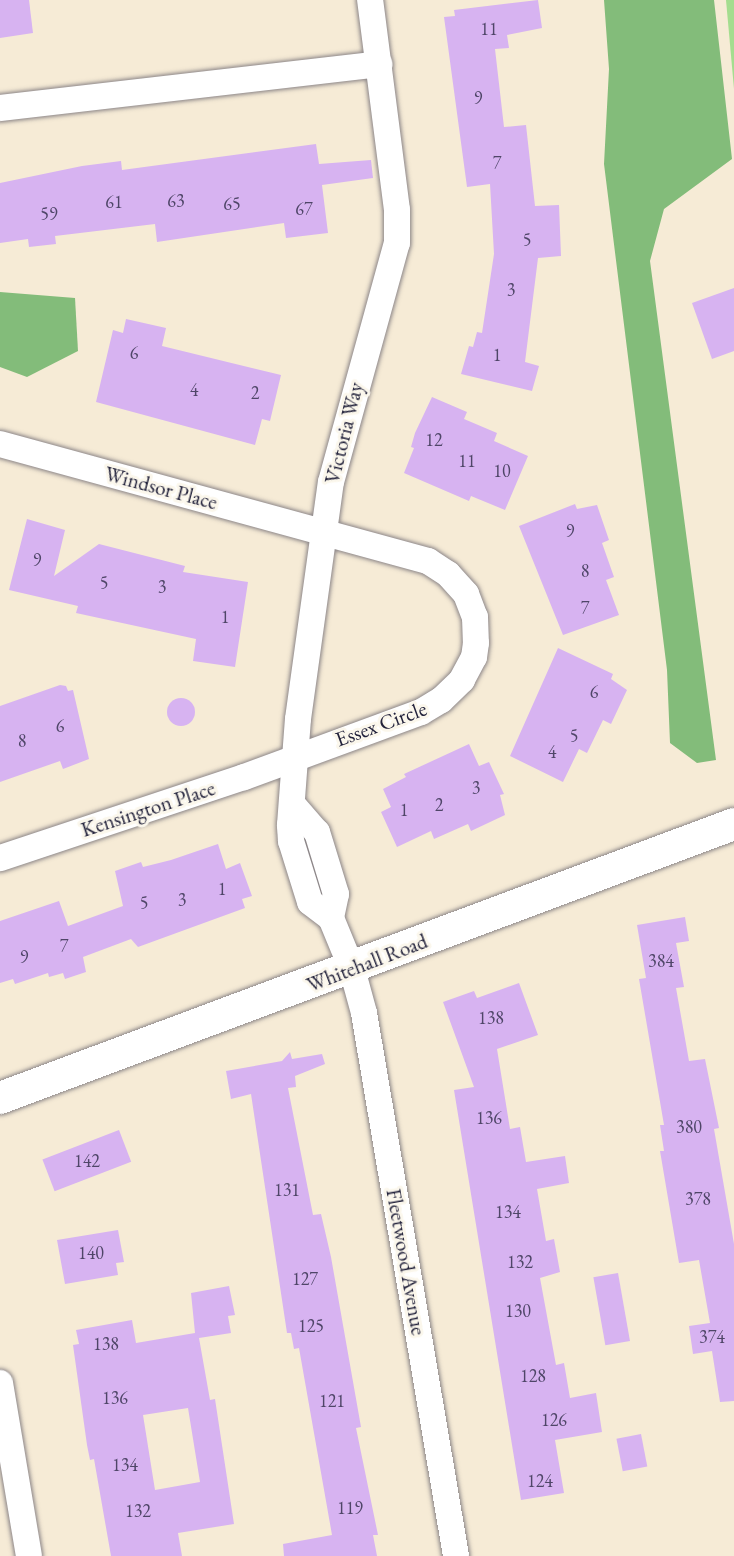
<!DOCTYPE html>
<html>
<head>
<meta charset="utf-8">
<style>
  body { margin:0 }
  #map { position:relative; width:734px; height:1556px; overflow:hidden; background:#f6ebd6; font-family:"EB Garamond",serif }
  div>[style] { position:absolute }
  .green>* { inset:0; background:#a4dd8f }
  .forest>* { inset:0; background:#83bc7a }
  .building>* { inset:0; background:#d7b3f1; transform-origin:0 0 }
  .round { border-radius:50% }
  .roads { filter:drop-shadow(0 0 2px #8c8688) drop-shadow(0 0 2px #8c8688) }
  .minor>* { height:26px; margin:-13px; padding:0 13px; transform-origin:13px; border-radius:13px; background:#fff }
  .tertiary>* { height:32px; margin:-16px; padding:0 16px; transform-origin:16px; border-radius:16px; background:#fff }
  span { translate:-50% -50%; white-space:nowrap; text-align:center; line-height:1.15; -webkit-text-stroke:6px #fbf7ec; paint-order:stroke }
  .number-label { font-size:18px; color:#4f4668 }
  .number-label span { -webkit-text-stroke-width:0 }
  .street-label { font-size:21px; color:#22223b }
</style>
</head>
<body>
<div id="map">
  <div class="green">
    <div style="clip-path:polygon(726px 0,734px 0,734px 89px)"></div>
  </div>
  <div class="forest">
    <div style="clip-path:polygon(604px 0,714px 0,732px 159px,664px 209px,650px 261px,716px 760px,697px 763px,670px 743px,667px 670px,604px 164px,609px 69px)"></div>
    <div style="clip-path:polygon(0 292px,75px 298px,78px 351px,27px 377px,0 367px)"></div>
  </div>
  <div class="building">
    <div style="clip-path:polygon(0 0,29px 0,33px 33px,0 38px)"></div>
    <div style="clip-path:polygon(538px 0,542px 28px,507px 35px,509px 48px,495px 49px,504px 127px,526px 125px,535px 206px,559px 205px,561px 256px,538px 258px,525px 362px,539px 366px,532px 391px,461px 374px,469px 346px,473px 347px,477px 332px,482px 333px,494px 254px,490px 184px,467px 187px,444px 17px,455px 16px,454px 10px)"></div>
    <div style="clip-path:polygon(316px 144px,319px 164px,371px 160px,373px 178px,322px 185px,328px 233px,286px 238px,284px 223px,157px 242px,155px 224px,55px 236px,56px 244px,29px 247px,28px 239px,0 243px,0 183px,82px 166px,121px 161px,122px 170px)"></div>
    <div style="clip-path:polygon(734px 288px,734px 351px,712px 359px,692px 303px)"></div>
    <div style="clip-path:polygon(126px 319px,166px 328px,162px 346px,281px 375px,270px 421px,262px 419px,255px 445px,96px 402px,113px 330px,123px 333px)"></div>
    <div style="clip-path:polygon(432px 397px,467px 412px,464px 419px,497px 433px,494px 441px,528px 456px,505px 510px,471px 496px,469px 501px,404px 473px,414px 448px,411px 447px,415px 433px)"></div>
    <div style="clip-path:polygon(575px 504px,577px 509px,597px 505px,609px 540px,602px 543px,614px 577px,606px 580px,619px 615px,563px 635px,519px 526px)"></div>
    <div style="clip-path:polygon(27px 519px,65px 530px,54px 576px,99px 544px,185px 566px,183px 572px,248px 582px,235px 667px,193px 661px,196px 639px,76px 613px,78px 606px,9px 590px)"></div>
    <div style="clip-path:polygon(558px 648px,613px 674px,611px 679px,627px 690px,611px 724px,603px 720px,587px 753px,579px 749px,563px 782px,510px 756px)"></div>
    <div style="clip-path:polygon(60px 685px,66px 686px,68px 691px,73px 690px,89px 759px,63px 769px,60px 761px,0 782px,0 706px)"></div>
    <div class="round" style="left:167px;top:698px;width:28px;height:28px"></div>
    <div style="clip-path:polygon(469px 744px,479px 766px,489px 762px,504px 794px,500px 795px,505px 815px,471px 831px,468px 824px,434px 839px,431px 831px,397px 847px,381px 812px,391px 807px,383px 789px,406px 777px,404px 774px)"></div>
    <div style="clip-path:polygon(218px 844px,226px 869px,240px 863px,252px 896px,242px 899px,245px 908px,138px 947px,131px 939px,83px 957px,86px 972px,65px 979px,63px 973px,49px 977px,48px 973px,15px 984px,13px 979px,0 983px,0 921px,59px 901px,68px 926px,123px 906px,115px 871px,141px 862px,143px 867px,171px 860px)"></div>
    <div style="clip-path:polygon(685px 917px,689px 941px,676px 943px,684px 987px,676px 988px,689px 1061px,705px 1059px,719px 1128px,714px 1129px,734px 1244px,734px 1401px,720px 1402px,712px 1351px,693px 1354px,689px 1326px,710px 1323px,699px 1260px,679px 1263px,660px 1151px,664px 1151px,660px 1125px,664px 1125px,639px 979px,646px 978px,637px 925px)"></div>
    <div style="clip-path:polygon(519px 983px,538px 1035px,497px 1049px,510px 1129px,520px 1127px,526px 1162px,565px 1156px,569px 1183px,537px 1189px,546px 1241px,554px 1239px,560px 1272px,540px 1278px,556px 1365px,564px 1363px,570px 1398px,596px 1393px,602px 1432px,555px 1440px,564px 1493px,521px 1500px,454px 1090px,474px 1087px,443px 1002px,474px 991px,477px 998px)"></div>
    <div style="clip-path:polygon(290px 1052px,292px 1059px,322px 1054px,325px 1064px,295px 1076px,296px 1087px,288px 1088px,313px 1215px,321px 1214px,331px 1257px,361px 1427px,356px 1428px,378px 1535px,373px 1535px,377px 1556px,284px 1556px,283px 1544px,332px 1535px,299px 1348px,294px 1349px,291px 1333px,287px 1333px,251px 1094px,231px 1099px,226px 1071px,282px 1061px)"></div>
    <div style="left:119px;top:1130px;width:34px;height:82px;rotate:69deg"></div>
    <div style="clip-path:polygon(118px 1230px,124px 1262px,116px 1263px,118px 1275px,65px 1284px,57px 1240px)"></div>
    <div style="left:618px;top:1273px;width:69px;height:25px;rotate:80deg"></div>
    <div style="clip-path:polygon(evenodd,229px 1286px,235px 1315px,228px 1316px,231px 1333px,199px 1338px,210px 1400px,215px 1399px,234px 1524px,178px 1533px,182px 1556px,111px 1556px,94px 1459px,90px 1460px,87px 1445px,73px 1345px,79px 1344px,76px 1330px,132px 1320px,136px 1343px,195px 1333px,191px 1293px,229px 1286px,188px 1408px,200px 1482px,155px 1490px,143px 1415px,188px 1408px)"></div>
    <div style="left:641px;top:1434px;width:33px;height:25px;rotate:79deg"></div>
  </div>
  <div class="roads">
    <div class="minor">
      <div style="left:0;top:108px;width:382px;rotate:-6.6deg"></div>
      <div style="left:0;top:444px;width:444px;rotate:15.3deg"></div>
      <div style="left:428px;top:561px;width:24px;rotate:33deg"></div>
      <div style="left:448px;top:574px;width:27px;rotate:48deg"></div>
      <div style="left:466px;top:594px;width:25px;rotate:69deg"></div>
      <div style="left:475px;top:617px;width:26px;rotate:88deg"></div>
      <div style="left:476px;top:643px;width:14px;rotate:98deg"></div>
      <div style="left:474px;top:657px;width:26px;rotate:118deg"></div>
      <div style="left:462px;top:680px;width:29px;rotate:136deg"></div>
      <div style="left:441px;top:700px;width:23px;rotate:149deg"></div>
      <div style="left:421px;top:712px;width:189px;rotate:159.8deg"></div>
      <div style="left:244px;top:777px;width:257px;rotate:161.6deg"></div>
      <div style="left:294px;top:806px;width:35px;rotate:49deg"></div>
      <div style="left:317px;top:832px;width:65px;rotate:73deg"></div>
      <div style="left:336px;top:894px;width:25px;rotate:102deg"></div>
      <div style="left:331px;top:918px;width:26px;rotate:-143deg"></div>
      <div style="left:310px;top:902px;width:64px;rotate:-107.3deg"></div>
      <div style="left:291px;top:841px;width:16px;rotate:-94deg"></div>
      <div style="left:290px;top:825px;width:106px;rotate:-85.7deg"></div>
      <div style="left:298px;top:719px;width:239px;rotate:-82.1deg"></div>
      <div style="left:331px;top:482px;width:248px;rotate:-74.6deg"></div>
      <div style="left:397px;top:243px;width:33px;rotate:-90deg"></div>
      <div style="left:397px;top:210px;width:212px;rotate:-97.3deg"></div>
      <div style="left:331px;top:918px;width:55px;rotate:67.6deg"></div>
      <div style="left:352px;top:969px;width:46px;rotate:74.7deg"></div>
      <div style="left:364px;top:1013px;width:551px;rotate:80.38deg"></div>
      <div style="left:0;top:1383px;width:175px;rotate:80.5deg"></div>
    </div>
    <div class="tertiary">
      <div style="left:0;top:1098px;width:783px;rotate:-20.47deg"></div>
    </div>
  </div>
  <div class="number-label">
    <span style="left:489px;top:29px">11</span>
    <span style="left:478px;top:98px">9</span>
    <span style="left:497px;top:163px">7</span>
    <span style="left:176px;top:201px">63</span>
    <span style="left:114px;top:202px">61</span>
    <span style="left:232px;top:204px">65</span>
    <span style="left:304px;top:209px">67</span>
    <span style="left:49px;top:214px">59</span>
    <span style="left:527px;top:240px">5</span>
    <span style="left:511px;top:290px">3</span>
    <span style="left:134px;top:353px">6</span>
    <span style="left:497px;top:355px">1</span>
    <span style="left:194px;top:390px">4</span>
    <span style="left:255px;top:393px">2</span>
    <span style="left:434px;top:440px">12</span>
    <span style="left:467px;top:461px">11</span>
    <span style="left:502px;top:471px">10</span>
    <span style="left:570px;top:531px">9</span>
    <span style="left:37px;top:560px">9</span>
    <span style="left:585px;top:571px">8</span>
    <span style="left:104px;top:583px">5</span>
    <span style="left:162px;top:587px">3</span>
    <span style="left:585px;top:608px">7</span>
    <span style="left:225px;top:617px">1</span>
    <span style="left:594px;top:692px">6</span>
    <span style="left:60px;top:726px">6</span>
    <span style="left:574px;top:736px">5</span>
    <span style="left:22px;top:741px">8</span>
    <span style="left:552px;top:752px">4</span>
    <span style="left:476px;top:788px">3</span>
    <span style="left:439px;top:805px">2</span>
    <span style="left:404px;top:810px">1</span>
    <span style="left:222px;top:889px">1</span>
    <span style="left:182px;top:900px">3</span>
    <span style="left:144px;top:903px">5</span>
    <span style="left:64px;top:946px">7</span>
    <span style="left:24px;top:957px">9</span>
    <span style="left:661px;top:961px">384</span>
    <span style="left:491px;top:1018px">138</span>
    <span style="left:489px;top:1118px">136</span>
    <span style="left:689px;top:1127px">380</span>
    <span style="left:87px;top:1161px">142</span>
    <span style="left:287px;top:1190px">131</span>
    <span style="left:698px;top:1199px">378</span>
    <span style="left:508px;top:1212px">134</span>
    <span style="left:91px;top:1253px">140</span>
    <span style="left:520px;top:1262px">132</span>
    <span style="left:305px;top:1279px">127</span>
    <span style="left:518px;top:1311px">130</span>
    <span style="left:311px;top:1326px">125</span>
    <span style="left:712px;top:1337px">374</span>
    <span style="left:106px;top:1344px">138</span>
    <span style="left:533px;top:1376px">128</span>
    <span style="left:115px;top:1398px">136</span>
    <span style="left:332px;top:1401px">121</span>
    <span style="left:554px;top:1420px">126</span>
    <span style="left:125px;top:1465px">134</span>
    <span style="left:540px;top:1481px">124</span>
    <span style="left:350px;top:1508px">119</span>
    <span style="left:138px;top:1511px">132</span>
  </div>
  <div class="street-label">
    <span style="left:344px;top:433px;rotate:-76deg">Victoria Way</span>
    <span style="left:161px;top:488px;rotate:15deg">Windsor Place</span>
    <span style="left:381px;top:724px;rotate:-20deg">Essex Circle</span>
    <span style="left:148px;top:809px;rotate:-18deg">Kensington Place</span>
    <span style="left:367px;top:963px;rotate:-21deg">Whitehall Road</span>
    <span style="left:406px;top:1262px;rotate:80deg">Fleetwood Avenue</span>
  </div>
</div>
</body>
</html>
